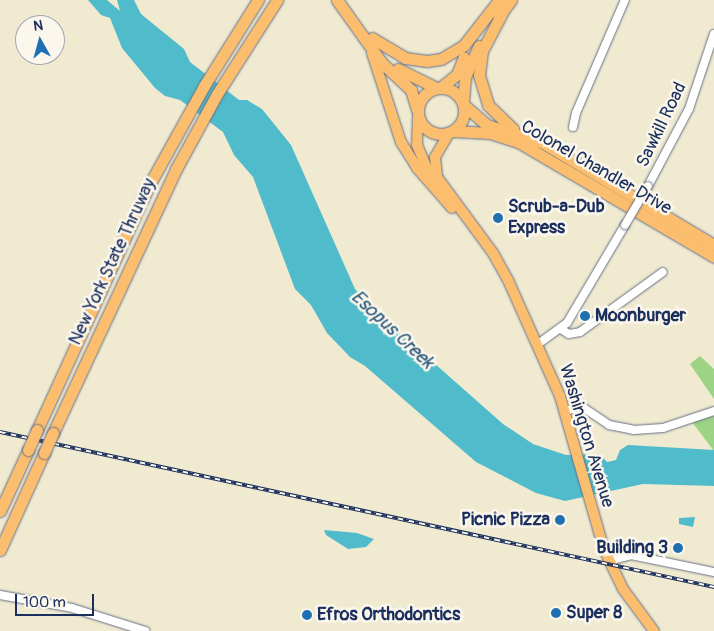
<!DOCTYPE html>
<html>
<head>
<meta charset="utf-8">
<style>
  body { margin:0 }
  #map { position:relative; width:714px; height:631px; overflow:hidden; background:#f0ead1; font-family:Pangolin,sans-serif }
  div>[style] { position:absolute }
  .green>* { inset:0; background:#9cd385 }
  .water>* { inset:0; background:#50bccb }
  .roads { filter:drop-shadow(0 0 1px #667086) drop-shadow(0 0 1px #667086) }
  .minor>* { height:8px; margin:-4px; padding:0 4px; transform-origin:4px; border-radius:4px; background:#fff }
  .major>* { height:10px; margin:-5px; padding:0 5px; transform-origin:5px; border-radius:5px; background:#fbbd6e }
  .highway>* { height:11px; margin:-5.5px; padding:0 5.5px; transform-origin:5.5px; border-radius:5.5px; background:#fbbd6e }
  .highway>.ring { margin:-5.5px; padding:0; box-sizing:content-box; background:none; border:11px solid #fbbd6e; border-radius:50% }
  .rail>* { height:4px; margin-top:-2px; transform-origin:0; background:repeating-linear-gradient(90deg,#fbf7ec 0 5.5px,#1b2f5e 0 11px); box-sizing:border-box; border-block:1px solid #1b2f5e }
  .bridges { filter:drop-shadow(0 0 1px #667086) drop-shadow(0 0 1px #667086) }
  .minor-bridge>* { height:8px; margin:-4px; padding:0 4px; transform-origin:4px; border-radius:4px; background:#fff }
  .highway-bridge>* { height:11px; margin:-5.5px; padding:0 5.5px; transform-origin:5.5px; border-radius:5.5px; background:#fbbd6e }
  .dots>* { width:14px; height:14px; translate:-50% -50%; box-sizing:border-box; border:2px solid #fbf7ec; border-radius:50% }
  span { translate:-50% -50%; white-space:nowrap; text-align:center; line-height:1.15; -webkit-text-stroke:5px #fbf7ec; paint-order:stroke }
  .street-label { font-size:18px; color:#1b2f5e }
  .poi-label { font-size:18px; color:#1b2f5e; font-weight:700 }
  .left { translate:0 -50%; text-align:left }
  .right { translate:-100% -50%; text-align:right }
  .water-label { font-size:19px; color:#2b597f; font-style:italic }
  .north { position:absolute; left:15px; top:15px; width:50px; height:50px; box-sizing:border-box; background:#fbf7ec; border:1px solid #a1a7b3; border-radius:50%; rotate:353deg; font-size:14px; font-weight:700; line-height:20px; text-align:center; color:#1b2f5e }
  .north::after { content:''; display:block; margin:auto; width:18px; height:22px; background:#1f6fb2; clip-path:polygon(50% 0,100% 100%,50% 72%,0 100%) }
  .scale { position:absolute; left:15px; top:594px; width:79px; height:22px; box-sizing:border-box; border:2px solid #1b2f5e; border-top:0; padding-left:6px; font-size:15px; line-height:18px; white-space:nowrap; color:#1b2f5e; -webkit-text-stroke:4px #fbf7ec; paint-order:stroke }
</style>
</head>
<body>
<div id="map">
  <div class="green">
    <div style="clip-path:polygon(700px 356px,714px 369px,714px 399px,690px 364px)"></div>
    <div style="clip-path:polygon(714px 414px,714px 451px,692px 422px)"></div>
  </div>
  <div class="water">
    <div style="clip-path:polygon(88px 0,107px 0,120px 11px,117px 0,134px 0,141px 14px,184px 49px,190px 62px,239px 100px,247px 100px,262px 109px,291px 145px,355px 289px,382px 317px,503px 424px,533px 444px,566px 455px,600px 454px,607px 462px,616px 460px,620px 450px,628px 445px,714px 450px,714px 486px,643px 484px,565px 501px,536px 493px,476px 462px,365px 366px,350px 357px,327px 333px,311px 305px,295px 289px,253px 177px,234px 155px,223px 132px,180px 100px,165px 96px,155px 88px,122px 48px,110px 18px,101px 15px)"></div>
    <div style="clip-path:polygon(695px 517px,693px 527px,679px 524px,679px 518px)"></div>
    <div style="clip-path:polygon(324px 530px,357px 533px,374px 539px,366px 547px,348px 549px,326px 535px)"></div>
  </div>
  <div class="roads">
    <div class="minor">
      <div style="left:573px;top:127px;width:14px;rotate:-78deg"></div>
      <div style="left:576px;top:113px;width:123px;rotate:-66.6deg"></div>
      <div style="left:648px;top:186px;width:87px;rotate:-62deg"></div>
      <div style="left:689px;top:109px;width:79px;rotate:-71.6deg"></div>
      <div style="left:561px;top:329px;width:9px;rotate:32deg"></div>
      <div style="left:569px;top:334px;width:11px;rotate:-10deg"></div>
      <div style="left:580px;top:332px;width:102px;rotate:-35.9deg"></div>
      <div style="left:538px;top:344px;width:36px;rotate:-36deg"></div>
      <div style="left:567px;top:323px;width:114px;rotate:-59.4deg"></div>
      <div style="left:565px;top:410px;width:19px;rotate:-6deg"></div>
      <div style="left:584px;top:408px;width:30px;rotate:34deg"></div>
      <div style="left:609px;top:425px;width:25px;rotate:11deg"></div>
      <div style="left:634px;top:430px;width:29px;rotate:-4deg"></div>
      <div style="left:663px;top:428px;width:54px;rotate:-18.4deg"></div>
      <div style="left:609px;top:561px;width:23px;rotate:-15deg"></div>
      <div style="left:631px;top:555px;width:85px;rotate:11.6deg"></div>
      <div style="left:0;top:595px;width:73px;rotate:10.2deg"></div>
      <div style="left:72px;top:608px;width:77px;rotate:17.5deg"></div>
    </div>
    <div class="major">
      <div style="left:372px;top:53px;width:94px;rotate:72deg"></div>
      <div style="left:401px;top:142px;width:31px;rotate:58deg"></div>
      <div style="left:417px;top:168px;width:53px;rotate:48.8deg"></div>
      <div style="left:418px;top:117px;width:28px;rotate:92deg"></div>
      <div style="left:417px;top:145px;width:34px;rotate:67deg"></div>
      <div style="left:449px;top:133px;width:28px;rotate:120deg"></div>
      <div style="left:435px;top:157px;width:20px;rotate:84deg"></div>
      <div style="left:437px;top:177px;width:94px;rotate:53.6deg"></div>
      <div style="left:493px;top:253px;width:31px;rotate:61deg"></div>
      <div style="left:508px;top:280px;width:127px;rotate:65.9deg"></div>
      <div style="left:560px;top:396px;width:159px;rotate:74deg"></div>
      <div style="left:604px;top:549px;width:44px;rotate:64.6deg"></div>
      <div style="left:623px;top:589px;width:52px;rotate:53.6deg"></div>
    </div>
    <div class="highway">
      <div style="left:337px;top:0;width:77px;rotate:54.5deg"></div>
      <div style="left:382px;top:63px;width:40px;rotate:43deg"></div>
      <div style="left:411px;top:90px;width:21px;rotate:73deg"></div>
      <div style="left:503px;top:11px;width:45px;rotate:117.7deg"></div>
      <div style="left:482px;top:51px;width:24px;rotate:97deg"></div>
      <div style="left:479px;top:75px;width:31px;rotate:73deg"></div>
      <div style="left:488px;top:105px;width:35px;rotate:44deg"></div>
      <div style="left:499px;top:16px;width:20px;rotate:-53deg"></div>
      <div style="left:372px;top:38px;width:39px;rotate:31deg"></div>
      <div style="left:405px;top:58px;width:22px;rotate:8deg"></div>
      <div style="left:427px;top:61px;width:14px;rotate:-8deg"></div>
      <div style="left:441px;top:59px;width:27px;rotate:-31deg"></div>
      <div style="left:464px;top:45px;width:57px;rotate:-52.1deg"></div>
      <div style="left:398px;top:69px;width:43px;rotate:26deg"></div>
      <div class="ring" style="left:418px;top:88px;width:35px;height:35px"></div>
      <div style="left:440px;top:88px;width:22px;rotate:-39deg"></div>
      <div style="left:457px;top:74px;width:18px;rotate:-68deg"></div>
      <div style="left:463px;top:101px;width:24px;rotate:-85deg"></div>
      <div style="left:465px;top:77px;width:34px;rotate:-66deg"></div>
      <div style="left:465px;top:106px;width:29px;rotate:41deg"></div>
      <div style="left:487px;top:125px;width:59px;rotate:17.8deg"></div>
      <div style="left:543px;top:143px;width:199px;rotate:30.8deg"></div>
      <div style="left:453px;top:131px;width:37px;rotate:3deg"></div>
      <div style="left:490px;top:133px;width:32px;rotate:18deg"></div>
      <div style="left:520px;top:143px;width:225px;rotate:30.4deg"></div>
      <div style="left:37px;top:430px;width:267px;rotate:-65.4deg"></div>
      <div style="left:148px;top:187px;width:115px;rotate:-61deg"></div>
      <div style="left:204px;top:86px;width:102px;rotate:-57.9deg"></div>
      <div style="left:53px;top:433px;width:291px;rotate:-65deg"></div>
      <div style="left:176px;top:169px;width:85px;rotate:-61.3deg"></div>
      <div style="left:217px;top:94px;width:112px;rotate:-57.4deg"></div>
      <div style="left:0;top:511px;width:67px;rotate:-65.3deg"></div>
      <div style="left:0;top:550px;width:107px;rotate:-65.6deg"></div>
    </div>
  </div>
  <div class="rail">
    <div style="left:0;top:432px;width:731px;rotate:12.25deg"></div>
  </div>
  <div class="bridges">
    <div class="minor-bridge">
      <div style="left:625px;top:225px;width:45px;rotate:-59.5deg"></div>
    </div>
    <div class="highway-bridge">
      <div style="left:28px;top:450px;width:22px;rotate:-66deg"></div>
      <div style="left:44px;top:453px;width:22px;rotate:-66deg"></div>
    </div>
  </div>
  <div class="dots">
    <div style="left:498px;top:218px;background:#1f6fb2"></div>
    <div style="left:585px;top:316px;background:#1f6fb2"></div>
    <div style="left:560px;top:520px;background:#1f6fb2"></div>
    <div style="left:678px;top:548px;background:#1f6fb2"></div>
    <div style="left:556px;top:613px;background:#1f6fb2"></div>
    <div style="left:307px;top:615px;background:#1f6fb2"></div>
  </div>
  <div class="street-label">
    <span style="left:662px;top:125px;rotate:-64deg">Sawkill Road</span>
    <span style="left:596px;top:168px;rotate:30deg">Colonel Chandler Drive</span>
    <span style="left:113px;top:262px;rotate:-65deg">New York State Thruway</span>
    <span style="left:586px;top:436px;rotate:73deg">Washington Avenue</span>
  </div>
  <div class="poi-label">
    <span class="left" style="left:508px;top:218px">Scrub-a-Dub<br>Express</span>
    <span class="left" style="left:595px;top:316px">Moonburger</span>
    <span class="right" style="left:550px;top:520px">Picnic Pizza</span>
    <span class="right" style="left:668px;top:548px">Building 3</span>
    <span class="left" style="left:566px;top:613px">Super 8</span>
    <span class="left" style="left:317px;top:615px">Efros Orthodontics</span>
  </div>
  <div class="water-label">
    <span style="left:392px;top:330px;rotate:43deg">Esopus Creek</span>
  </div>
  <div class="north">N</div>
  <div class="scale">100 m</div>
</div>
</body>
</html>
